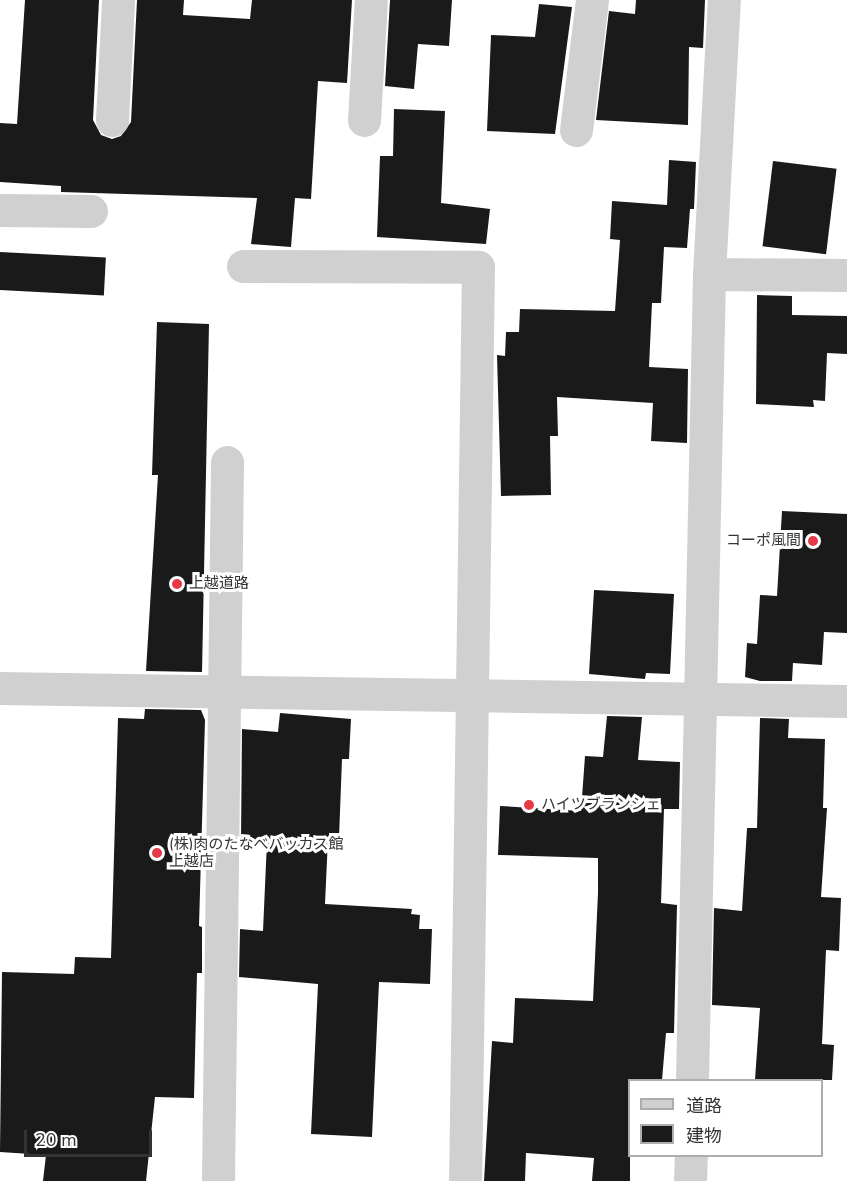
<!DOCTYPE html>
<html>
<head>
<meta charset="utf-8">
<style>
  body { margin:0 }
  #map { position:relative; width:847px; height:1181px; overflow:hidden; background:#fff; font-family:"Nunito Sans","Noto Sans JP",sans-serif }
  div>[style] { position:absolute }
  .building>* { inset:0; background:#1a1a1a; transform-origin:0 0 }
  .minor>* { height:33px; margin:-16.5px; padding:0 16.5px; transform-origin:16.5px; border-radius:16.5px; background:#d0d0d0 }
  .dots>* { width:16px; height:16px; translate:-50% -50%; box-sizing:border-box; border:3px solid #fff; border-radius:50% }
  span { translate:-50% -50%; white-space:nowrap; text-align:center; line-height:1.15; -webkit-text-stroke:6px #fff; paint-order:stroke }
  .poi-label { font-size:15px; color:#333 }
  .right { translate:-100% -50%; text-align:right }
  .left { translate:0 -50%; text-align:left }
  .legend { position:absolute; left:628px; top:1079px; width:195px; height:78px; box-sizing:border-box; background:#fff; border:2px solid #adadad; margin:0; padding:8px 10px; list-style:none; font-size:18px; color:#333 }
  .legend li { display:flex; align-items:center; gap:12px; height:30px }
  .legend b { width:30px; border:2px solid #adadad }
  .scale { position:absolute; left:24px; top:1130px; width:128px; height:27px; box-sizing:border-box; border:3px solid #333; border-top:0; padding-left:8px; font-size:18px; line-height:21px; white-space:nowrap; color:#333; -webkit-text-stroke:4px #fff; paint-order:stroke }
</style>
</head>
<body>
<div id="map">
  <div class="building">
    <div style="clip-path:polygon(25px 0,99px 0,93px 120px,101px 135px,112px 139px,121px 136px,131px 122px,137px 0,184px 0,183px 15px,250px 19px,252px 0,352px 0,347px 83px,318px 81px,311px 199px,295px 198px,291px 247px,251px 244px,257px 198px,61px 192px,61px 186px,0 182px,0 123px,17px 124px)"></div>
    <div style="clip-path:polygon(390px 0,452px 0,449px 46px,418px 44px,414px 89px,385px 86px)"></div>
    <div style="clip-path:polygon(636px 0,705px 0,703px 48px,689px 47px,688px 125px,596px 120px,609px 11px,635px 14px)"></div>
    <div style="clip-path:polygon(539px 4px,572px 7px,555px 134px,487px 131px,491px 35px,535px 37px)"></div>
    <div style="clip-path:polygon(394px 109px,445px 111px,441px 203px,490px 209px,486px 244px,377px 237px,380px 156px,393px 156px)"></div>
    <div style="clip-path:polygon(669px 160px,696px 162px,694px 209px,690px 209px,687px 248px,664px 247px,661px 303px,652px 303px,649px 367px,688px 369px,687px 443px,651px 441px,653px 403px,557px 397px,558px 436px,550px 436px,551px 495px,501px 496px,497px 355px,505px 356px,506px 332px,519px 332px,520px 309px,615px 311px,620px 240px,610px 239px,612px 201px,667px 205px)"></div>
    <div style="left:773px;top:161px;width:64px;height:86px;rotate:7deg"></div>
    <div style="left:0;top:252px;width:106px;height:38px;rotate:3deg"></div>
    <div style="clip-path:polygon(757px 295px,792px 296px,792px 315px,847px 316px,847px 354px,827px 353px,825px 401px,813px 400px,814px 407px,756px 404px)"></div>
    <div style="clip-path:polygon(157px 322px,209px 324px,202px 672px,146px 671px,158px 475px,152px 475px)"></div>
    <div style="clip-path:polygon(782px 511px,847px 514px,847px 633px,824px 632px,822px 665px,793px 663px,792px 681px,760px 681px,745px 677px,747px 643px,757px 644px,760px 595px,777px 596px)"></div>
    <div style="clip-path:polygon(594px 590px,674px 594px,670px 674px,646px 673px,645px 679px,589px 674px)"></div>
    <div style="clip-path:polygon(145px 709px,201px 710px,205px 720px,199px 926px,202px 927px,202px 973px,197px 973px,194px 1098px,155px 1097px,146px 1181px,43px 1181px,46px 1155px,0 1152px,2px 972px,74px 974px,75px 957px,111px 958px,118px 718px,144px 719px)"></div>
    <div style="clip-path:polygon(280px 713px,351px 719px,349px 759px,342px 759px,339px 838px,328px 838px,325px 904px,412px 909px,411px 914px,420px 915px,419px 929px,432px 929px,430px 984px,379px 982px,372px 1137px,311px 1134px,318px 984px,239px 977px,240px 929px,263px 931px,267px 841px,241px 839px,242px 729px,278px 732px)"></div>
    <div style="clip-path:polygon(607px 716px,642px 717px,638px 760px,680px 762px,679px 809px,664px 809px,661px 903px,677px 905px,674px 1033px,666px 1033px,662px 1080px,630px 1080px,630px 1181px,592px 1181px,594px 1158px,526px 1153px,525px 1181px,484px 1181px,492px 1041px,513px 1043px,515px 998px,593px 1001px,598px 893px,598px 858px,498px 855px,500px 806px,581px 811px,585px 756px,603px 757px)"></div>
    <div style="clip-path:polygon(760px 718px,789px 719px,788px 738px,825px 739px,823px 808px,827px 808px,821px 897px,841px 898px,839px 951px,826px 950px,822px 1044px,834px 1045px,832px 1080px,755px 1080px,760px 1008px,712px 1005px,714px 908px,742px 911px,747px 828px,757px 828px)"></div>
  </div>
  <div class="minor">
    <div style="left:112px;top:120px;width:120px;rotate:-87.1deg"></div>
    <div style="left:364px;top:120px;width:120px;rotate:-86.7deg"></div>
    <div style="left:576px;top:130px;width:131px;rotate:-83deg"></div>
    <div style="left:0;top:210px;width:91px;rotate:0.6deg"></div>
    <div style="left:243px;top:266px;width:235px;rotate:0.2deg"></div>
    <div style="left:478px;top:267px;width:914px;rotate:90.81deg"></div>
    <div style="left:709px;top:274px;width:138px;rotate:0.4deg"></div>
    <div style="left:0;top:688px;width:847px;rotate:0.88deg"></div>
    <div style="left:692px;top:1080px;width:806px;rotate:-88.79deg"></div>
    <div style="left:709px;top:274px;width:274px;rotate:-86.9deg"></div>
    <div style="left:218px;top:1181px;width:719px;rotate:-89.28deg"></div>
    <div style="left:690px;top:1181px;width:25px;rotate:-88deg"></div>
  </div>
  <div class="dots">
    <div style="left:813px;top:541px;background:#e63946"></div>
    <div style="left:177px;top:584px;background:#e63946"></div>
    <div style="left:529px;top:805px;background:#e63946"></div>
    <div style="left:157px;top:853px;background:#e63946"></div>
  </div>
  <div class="poi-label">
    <span class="right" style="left:801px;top:541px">コーポ風間</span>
    <span class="left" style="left:189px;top:584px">上越道路</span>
    <span class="left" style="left:541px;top:805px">ハイツブランシェ</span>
    <span class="left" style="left:169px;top:853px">(株)肉のたなべバッカス館<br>上越店</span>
  </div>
  <ul class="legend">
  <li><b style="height:8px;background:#d0d0d0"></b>道路</li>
  <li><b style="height:16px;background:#1a1a1a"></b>建物</li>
  </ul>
  <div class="scale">20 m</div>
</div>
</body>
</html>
